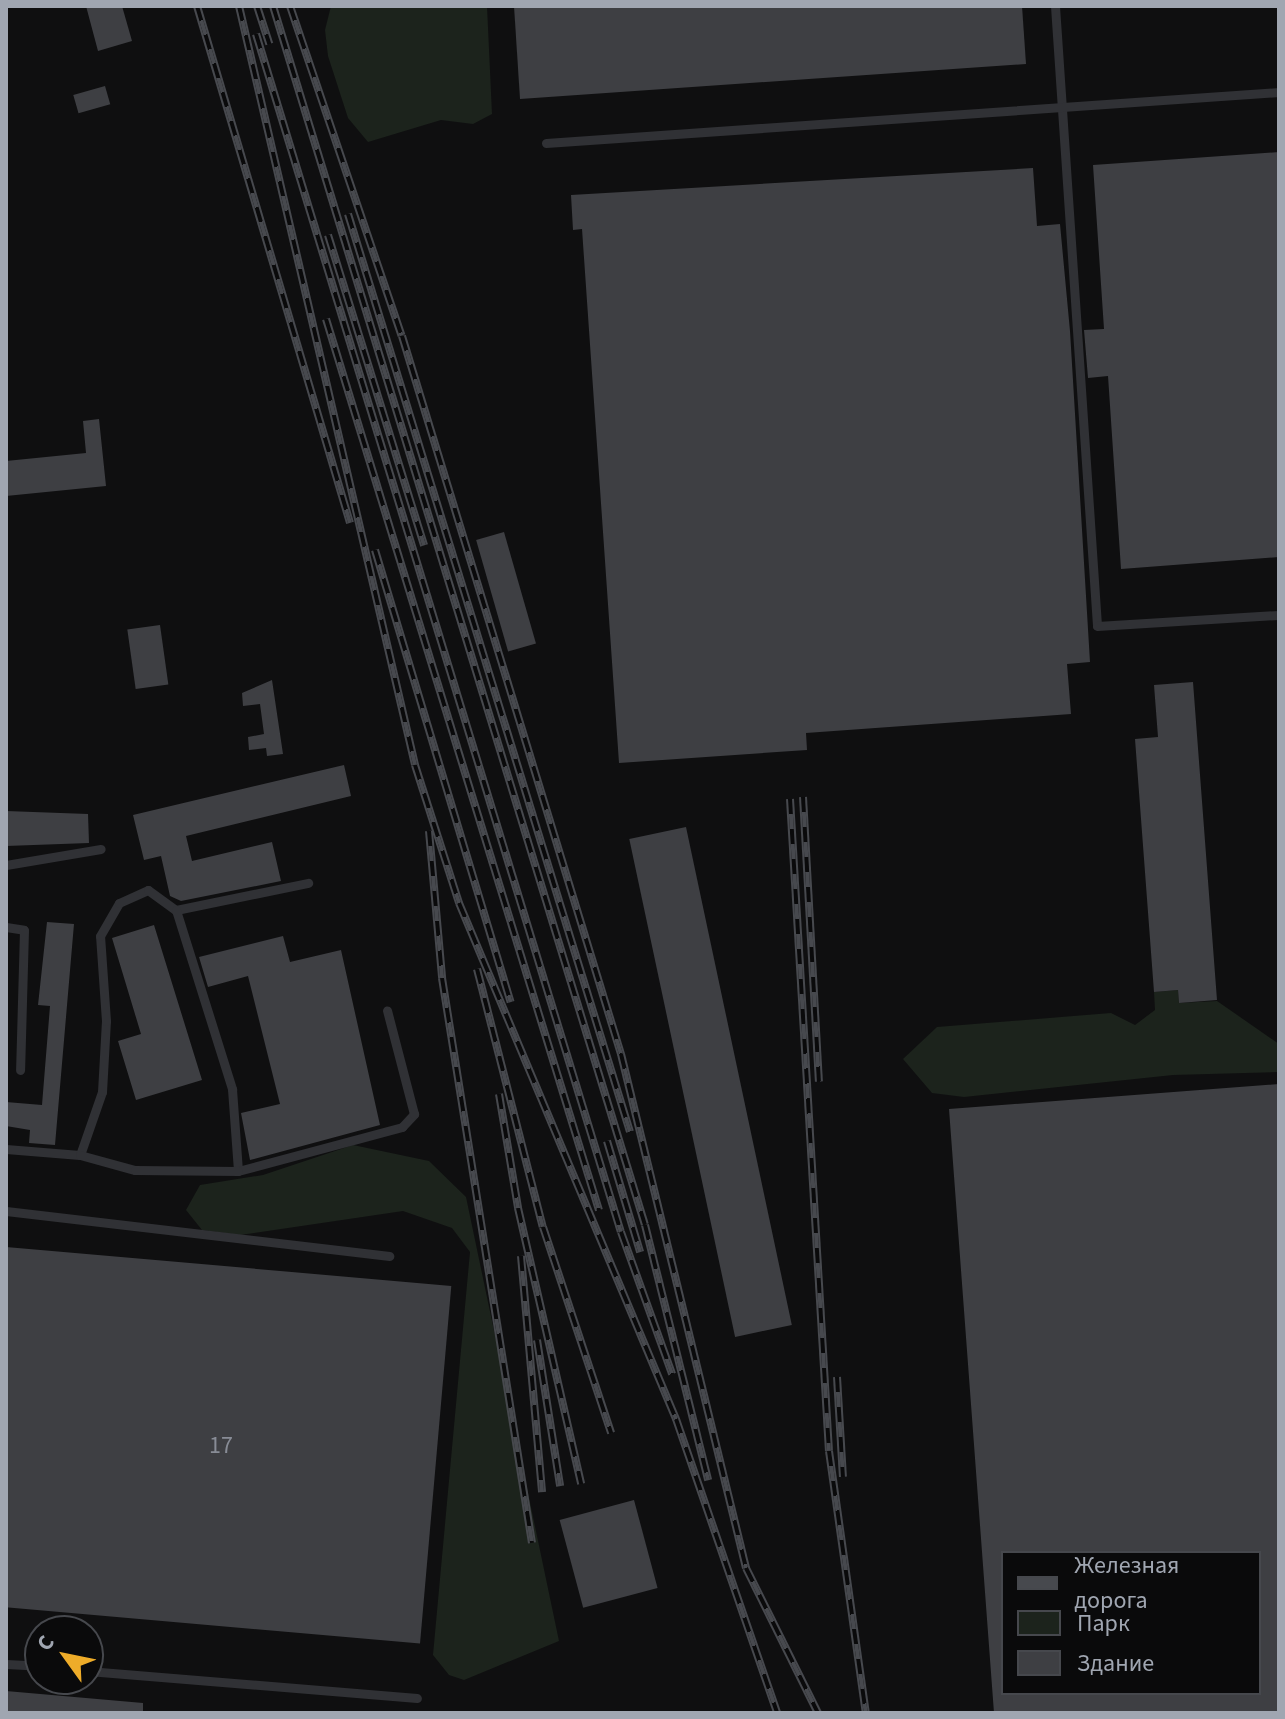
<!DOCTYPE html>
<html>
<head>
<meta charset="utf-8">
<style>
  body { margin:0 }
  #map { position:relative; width:1285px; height:1719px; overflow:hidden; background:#0f0f10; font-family:"Source Sans 3",sans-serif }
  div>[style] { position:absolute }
  .green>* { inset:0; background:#1c231c }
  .building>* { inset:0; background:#3e3f43; transform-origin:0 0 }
  .lane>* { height:9px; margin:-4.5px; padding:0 4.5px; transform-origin:4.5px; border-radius:4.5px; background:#303135 }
  .rail>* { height:8px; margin-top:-4px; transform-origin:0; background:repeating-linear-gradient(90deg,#0a0a0b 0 15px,#47494e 0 30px); box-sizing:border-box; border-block:2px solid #47494e }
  span { translate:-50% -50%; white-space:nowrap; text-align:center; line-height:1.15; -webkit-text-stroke:8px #0a0a0b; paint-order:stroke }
  .number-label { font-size:24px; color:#888c96 }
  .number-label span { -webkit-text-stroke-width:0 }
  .frame { position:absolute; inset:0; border:8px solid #a0a6b1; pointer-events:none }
  .legend { position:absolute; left:1001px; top:1551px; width:260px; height:144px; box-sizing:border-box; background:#0a0a0b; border:2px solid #46484d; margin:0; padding:10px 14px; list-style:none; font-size:24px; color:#a0a6b1 }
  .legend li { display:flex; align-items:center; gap:16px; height:40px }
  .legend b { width:40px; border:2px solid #46484d }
  .north { position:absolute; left:24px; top:1615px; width:80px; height:80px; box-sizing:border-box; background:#0a0a0b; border:2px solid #46484d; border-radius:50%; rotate:303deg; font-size:22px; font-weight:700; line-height:32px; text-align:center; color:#a0a6b1 }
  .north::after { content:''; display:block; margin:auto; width:28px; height:36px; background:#eeac29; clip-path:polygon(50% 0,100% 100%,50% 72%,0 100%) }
</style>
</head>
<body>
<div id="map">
  <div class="green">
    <div style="clip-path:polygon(331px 6px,487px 6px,492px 114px,473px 124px,441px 120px,368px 142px,348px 118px,328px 56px,325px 30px)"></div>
    <div style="clip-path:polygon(1178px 990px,1179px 1003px,1217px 1001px,1279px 1044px,1279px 1072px,1173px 1075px,964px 1097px,932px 1093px,903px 1059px,937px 1027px,1111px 1013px,1135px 1025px,1155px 1010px,1154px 992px)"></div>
    <div style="clip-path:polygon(353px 1145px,429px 1161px,466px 1197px,559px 1641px,464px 1680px,449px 1675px,433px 1655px,470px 1252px,452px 1228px,403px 1211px,240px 1235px,202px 1230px,186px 1210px,200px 1185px,263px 1175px)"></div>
  </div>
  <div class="building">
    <div style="clip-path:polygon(86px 6px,122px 6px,132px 41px,98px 51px)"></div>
    <div style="clip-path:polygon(514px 6px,1022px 6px,1026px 64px,520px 99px)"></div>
    <div style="left:105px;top:86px;width:19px;height:33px;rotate:74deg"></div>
    <div style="clip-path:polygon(1279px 152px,1279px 557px,1121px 569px,1108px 376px,1088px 378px,1084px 330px,1104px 329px,1093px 165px)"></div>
    <div style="clip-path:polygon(1033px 168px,1037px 226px,1060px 224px,1070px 331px,1090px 662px,1067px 664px,1071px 714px,806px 733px,807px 750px,619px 763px,582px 229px,573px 230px,571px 195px)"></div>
    <div style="clip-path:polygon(99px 419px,106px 486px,6px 496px,6px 461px,86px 453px,83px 421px)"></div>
    <div style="left:504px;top:532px;width:116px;height:29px;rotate:74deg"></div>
    <div style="left:160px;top:625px;width:60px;height:33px;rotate:82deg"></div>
    <div style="clip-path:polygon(272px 680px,283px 754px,267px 756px,266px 748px,249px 750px,248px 737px,264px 734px,260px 704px,243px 706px,242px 693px)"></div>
    <div style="clip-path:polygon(1193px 682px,1217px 1000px,1179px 1003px,1178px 990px,1154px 992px,1135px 739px,1158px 737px,1154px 685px)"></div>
    <div style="clip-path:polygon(344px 765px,351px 796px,186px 836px,192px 861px,272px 842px,281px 881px,181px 901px,170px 896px,161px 856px,144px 860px,133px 815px)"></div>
    <div style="clip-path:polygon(6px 811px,88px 814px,89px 843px,6px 846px)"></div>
    <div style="left:686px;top:827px;width:509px;height:58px;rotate:78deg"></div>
    <div style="clip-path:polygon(47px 922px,74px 924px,55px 1145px,29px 1143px,30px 1130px,6px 1126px,6px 1102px,42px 1105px,50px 1006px,38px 1005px)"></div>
    <div style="clip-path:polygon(154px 925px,202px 1080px,136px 1100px,118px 1041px,141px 1034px,112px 938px)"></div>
    <div style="clip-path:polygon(283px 936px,290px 962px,341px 950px,380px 1125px,250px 1160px,241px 1113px,280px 1104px,248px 976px,208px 987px,199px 957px)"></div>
    <div style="clip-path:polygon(evenodd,1279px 1084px,1279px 1713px,994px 1713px,949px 1109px,1279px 1084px,1003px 1553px,1259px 1553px,1259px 1693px,1003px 1693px,1003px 1553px)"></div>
    <div style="left:6px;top:1247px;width:447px;height:359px;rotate:5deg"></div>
    <div style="left:634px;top:1500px;width:91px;height:77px;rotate:75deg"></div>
    <div style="clip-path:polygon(6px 1691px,143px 1703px,143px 1713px,6px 1713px)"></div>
  </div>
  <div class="lane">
    <div style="left:1055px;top:6px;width:621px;rotate:86.12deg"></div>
    <div style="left:1097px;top:626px;width:182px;rotate:-3.5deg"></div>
    <div style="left:546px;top:143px;width:735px;rotate:-3.98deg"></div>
    <div style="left:6px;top:865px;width:96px;rotate:-9.6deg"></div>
    <div style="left:176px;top:910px;width:135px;rotate:-11.6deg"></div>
    <div style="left:6px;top:927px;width:18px;rotate:9deg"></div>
    <div style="left:24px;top:930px;width:140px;rotate:91.6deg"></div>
    <div style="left:6px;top:1149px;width:74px;rotate:4.6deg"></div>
    <div style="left:80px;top:1155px;width:67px;rotate:-70.8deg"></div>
    <div style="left:102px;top:1092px;width:71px;rotate:-86.8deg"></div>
    <div style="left:106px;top:1021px;width:85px;rotate:-94deg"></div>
    <div style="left:100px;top:936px;width:38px;rotate:-60deg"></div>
    <div style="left:119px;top:903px;width:32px;rotate:-24deg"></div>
    <div style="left:148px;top:890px;width:34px;rotate:36deg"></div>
    <div style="left:176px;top:910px;width:188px;rotate:72.6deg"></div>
    <div style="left:232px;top:1089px;width:82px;rotate:85.8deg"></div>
    <div style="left:238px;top:1171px;width:170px;rotate:-15deg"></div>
    <div style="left:402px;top:1127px;width:18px;rotate:-47deg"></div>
    <div style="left:414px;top:1114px;width:107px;rotate:-104.6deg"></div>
    <div style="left:80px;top:1155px;width:57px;rotate:15.3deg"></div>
    <div style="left:135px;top:1170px;width:103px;rotate:0.6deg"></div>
    <div style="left:6px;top:1211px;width:386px;rotate:6.7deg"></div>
    <div style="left:6px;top:1664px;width:34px;rotate:3deg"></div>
    <div style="left:88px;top:1671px;width:330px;rotate:4.7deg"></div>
  </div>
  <div class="rail">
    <div style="left:197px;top:6px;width:539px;rotate:73.51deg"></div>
    <div style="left:239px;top:6px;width:779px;rotate:76.94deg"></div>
    <div style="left:415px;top:765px;width:145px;rotate:72.3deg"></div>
    <div style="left:459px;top:903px;width:560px;rotate:67.19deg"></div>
    <div style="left:676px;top:1419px;width:311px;rotate:71deg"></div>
    <div style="left:257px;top:6px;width:40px;rotate:72deg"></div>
    <div style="left:273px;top:6px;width:1274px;rotate:73.03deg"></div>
    <div style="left:645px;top:1225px;width:263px;rotate:76.1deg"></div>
    <div style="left:290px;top:6px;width:348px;rotate:71.3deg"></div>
    <div style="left:402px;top:336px;width:751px;rotate:73.04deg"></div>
    <div style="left:621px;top:1054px;width:529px;rotate:76.33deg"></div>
    <div style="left:746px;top:1568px;width:162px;rotate:63.6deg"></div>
    <div style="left:256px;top:34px;width:1252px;rotate:73.06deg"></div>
    <div style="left:621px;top:1232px;width:151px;rotate:70.2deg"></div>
    <div style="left:348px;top:214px;width:960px;rotate:72.92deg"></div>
    <div style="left:328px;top:235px;width:325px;rotate:72.8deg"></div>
    <div style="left:326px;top:319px;width:932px;rotate:72.97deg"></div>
    <div style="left:375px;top:550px;width:472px;rotate:73.3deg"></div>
    <div style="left:803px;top:797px;width:285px;rotate:86.8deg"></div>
    <div style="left:790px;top:799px;width:653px;rotate:86.58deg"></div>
    <div style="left:829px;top:1451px;width:265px;rotate:82deg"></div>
    <div style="left:429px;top:831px;width:148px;rotate:84.9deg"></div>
    <div style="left:442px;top:978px;width:572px;rotate:80.95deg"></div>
    <div style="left:477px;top:969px;width:266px;rotate:75.7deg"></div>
    <div style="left:543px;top:1227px;width:217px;rotate:71.7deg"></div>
    <div style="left:499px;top:1094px;width:116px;rotate:80.5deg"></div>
    <div style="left:518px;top:1208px;width:283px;rotate:77.1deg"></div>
    <div style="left:607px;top:1141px;width:116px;rotate:73.4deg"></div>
    <div style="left:521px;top:1256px;width:237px;rotate:84.9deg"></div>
    <div style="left:537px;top:1340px;width:148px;rotate:81deg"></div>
    <div style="left:837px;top:1377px;width:100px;rotate:86.6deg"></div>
  </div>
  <div class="number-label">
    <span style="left:221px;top:1446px">17</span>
  </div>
  <div class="frame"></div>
  <ul class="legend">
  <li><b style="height:10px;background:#47494e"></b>Железная дорога</li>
  <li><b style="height:22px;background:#1c231c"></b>Парк</li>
  <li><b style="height:22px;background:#3e3f43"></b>Здание</li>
  </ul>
  <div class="north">С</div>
</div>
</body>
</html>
